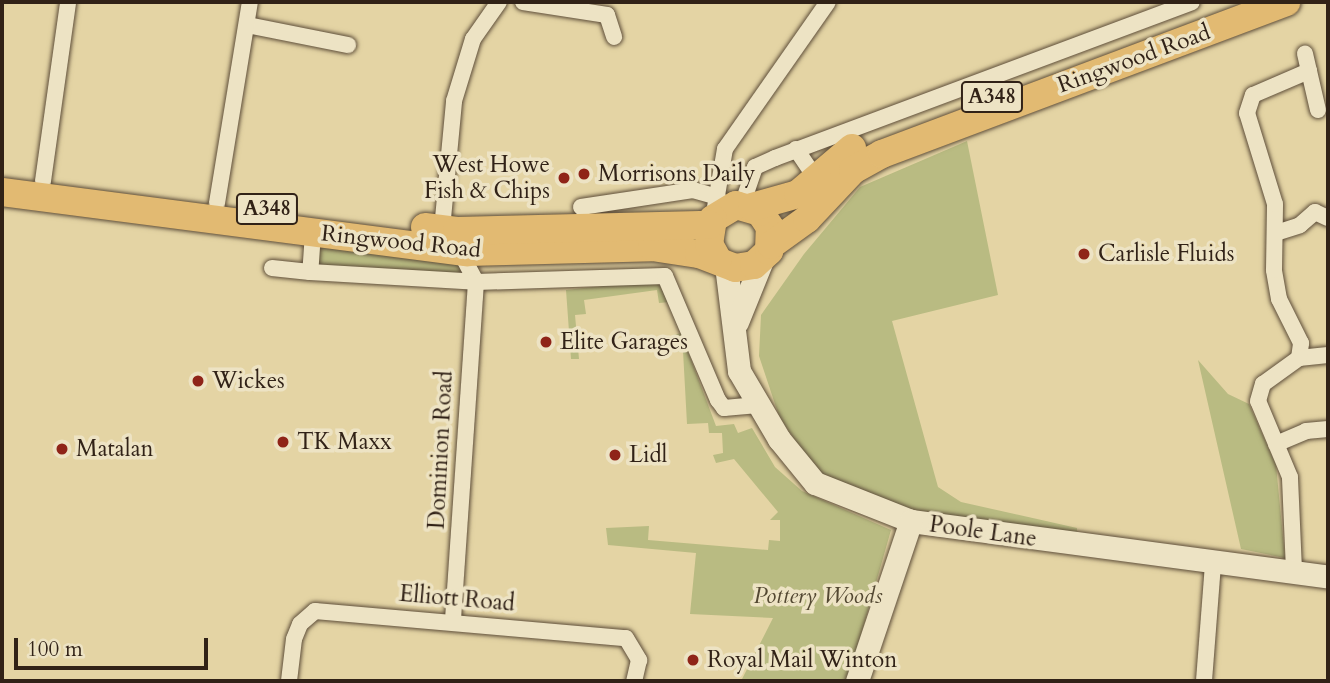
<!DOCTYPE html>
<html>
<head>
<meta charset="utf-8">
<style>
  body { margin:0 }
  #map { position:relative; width:1330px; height:683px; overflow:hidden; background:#e4d4a4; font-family:Cardo,serif }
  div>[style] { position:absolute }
  .green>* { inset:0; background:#b9bb82 }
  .roads { filter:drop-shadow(0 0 2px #5e4e3a) drop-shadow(0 0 2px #5e4e3a) }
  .street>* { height:16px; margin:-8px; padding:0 8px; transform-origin:8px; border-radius:8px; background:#ede3c4 }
  .secondary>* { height:23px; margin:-11.5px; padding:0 11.5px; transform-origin:11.5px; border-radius:11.5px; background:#ede3c4 }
  .highway>* { height:28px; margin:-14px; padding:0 14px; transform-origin:14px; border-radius:14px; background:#e2ba72 }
  .dots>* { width:19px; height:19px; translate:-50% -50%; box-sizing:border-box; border:4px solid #ede3c4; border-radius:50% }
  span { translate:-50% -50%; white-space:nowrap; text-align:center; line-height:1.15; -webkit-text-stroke:7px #ede3c4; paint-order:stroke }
  .shield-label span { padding:2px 5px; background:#ede3c4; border:2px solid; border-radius:5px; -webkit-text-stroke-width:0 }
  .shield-label { font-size:21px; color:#312217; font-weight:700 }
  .street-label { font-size:23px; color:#312217 }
  .poi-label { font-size:23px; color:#312217 }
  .right { translate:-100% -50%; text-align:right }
  .left { translate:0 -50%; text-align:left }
  .park-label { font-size:23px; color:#534832; font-style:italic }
  .frame { position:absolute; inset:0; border:4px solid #312217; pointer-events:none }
  .scale { position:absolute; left:14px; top:638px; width:194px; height:32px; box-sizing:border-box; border:4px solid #312217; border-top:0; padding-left:9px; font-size:21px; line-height:24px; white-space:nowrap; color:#312217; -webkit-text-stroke:5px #ede3c4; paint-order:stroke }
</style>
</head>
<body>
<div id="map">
  <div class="green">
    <div style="clip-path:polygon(967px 141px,998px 295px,892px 321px,938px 487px,961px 502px,1077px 528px,1077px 539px,908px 512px,837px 483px,813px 468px,779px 416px,759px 356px,761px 315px,804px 254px,860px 187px)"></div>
    <div style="clip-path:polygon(313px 233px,449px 249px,476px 282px,310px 272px)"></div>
    <div style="clip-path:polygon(656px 280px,670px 302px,659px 303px,657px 290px,584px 300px,586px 314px,575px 315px,579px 359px,571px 359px,566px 290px)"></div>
    <div style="clip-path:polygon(681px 333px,716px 426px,734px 424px,738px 433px,752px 428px,775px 467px,802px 491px,891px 530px,848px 681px,741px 681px,773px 618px,690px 614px,696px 553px,608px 545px,606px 528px,649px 526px,648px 540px,768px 550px,769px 540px,780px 541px,780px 520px,770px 520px,778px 512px,734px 459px,716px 463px,713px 455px,723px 453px,722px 433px,709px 433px,708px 423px,687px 424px,683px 351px,674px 352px,673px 335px)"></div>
    <div style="clip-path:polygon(1198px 360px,1228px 394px,1249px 404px,1276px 465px,1285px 558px,1241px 549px)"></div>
  </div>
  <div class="roads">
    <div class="street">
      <div style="left:523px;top:2px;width:85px;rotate:8.8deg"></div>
      <div style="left:607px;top:15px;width:23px;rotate:72deg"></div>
      <div style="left:247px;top:25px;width:103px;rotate:11.2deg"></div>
      <div style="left:1309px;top:71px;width:40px;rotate:77deg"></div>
      <div style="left:796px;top:149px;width:36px;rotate:56deg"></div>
      <div style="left:43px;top:181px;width:181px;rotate:-82deg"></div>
      <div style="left:743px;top:202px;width:37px;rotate:-71deg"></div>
      <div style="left:755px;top:167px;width:22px;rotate:-24deg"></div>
      <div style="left:775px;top:158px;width:445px;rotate:-20.5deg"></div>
      <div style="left:217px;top:203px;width:204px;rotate:-80.7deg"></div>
      <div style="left:581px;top:207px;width:113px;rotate:-8.6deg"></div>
      <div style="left:693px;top:190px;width:26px;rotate:16deg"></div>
      <div style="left:713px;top:219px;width:71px;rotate:-80.3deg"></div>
      <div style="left:725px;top:149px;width:179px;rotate:-55deg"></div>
      <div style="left:442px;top:229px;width:129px;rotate:-84.6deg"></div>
      <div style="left:454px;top:101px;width:65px;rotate:-73deg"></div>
      <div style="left:473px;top:39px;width:45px;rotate:-54.9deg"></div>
      <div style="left:313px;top:233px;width:39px;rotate:94deg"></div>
      <div style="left:310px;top:272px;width:166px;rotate:3.4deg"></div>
      <div style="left:476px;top:282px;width:189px;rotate:-1.8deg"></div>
      <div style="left:665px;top:276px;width:135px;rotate:66.9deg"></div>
      <div style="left:718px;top:400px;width:10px;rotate:53deg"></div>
      <div style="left:724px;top:408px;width:34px;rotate:-5deg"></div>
      <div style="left:1276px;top:233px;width:25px;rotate:-18deg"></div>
      <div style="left:1300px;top:225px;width:20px;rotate:-41deg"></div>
      <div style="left:1315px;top:212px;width:14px;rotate:25deg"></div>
      <div style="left:453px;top:252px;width:13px;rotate:32deg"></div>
      <div style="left:464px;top:259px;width:26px;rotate:62deg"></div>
      <div style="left:476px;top:282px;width:340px;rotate:93.9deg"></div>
      <div style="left:272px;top:268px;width:38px;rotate:6deg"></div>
      <div style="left:1299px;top:358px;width:29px;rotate:-6deg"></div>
      <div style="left:1276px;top:444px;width:33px;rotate:-23deg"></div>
      <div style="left:1306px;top:431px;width:22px;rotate:-5deg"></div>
      <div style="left:1294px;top:570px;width:93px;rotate:-92.5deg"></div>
      <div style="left:1290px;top:477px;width:82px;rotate:-112.8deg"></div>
      <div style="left:1258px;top:401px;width:18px;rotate:-74deg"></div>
      <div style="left:1263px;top:384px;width:44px;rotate:-35.8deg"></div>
      <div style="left:1299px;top:358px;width:15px;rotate:-82deg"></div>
      <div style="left:1301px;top:343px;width:49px;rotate:-116.6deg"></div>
      <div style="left:1279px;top:299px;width:29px;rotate:-100deg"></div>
      <div style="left:1274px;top:270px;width:66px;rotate:-89.1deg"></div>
      <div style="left:1275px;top:204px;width:95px;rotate:-107.1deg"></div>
      <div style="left:1247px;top:113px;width:19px;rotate:-72deg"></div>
      <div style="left:1253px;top:95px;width:61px;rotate:-23.2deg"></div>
      <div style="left:1309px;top:71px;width:18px;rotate:-103deg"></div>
      <div style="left:289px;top:681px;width:42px;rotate:-83.2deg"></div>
      <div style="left:294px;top:639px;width:16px;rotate:-68deg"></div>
      <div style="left:300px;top:624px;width:20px;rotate:-41deg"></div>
      <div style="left:315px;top:611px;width:312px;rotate:5deg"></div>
      <div style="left:626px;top:638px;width:26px;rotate:59deg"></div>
      <div style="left:639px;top:660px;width:22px;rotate:103deg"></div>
      <div style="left:1204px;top:681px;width:116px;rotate:-85.6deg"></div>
    </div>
    <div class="secondary">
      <div style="left:726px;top:265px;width:107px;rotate:83deg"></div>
      <div style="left:739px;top:371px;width:79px;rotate:59.5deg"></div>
      <div style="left:779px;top:439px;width:57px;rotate:50.7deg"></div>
      <div style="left:815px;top:483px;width:103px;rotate:21.6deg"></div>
      <div style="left:911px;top:521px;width:421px;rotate:7.6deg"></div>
      <div style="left:737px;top:322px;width:67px;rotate:-68deg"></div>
      <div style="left:857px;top:681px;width:169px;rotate:-71.4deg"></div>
    </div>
    <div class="highway">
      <div style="left:2px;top:192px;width:469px;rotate:7.4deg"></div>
      <div style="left:467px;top:252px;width:185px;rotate:-1.5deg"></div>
      <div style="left:652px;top:247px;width:48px;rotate:8.5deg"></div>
      <div style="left:699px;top:254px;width:39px;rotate:21deg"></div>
      <div style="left:735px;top:268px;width:19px;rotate:-9deg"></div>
      <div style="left:754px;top:265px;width:21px;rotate:-43deg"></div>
      <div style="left:769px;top:251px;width:24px;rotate:-88deg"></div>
      <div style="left:770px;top:227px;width:18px;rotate:-124deg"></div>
      <div style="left:760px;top:212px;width:25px;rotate:-164deg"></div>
      <div style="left:736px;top:205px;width:27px;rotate:149deg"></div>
      <div style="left:713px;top:219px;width:25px;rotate:99deg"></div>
      <div style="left:709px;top:244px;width:18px;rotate:61deg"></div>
      <div style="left:752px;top:207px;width:48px;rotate:-15.8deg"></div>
      <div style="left:798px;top:194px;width:71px;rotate:-40.4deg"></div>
      <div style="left:425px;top:227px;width:32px;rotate:7deg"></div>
      <div style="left:457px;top:231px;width:253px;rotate:-1.4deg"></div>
      <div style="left:771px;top:245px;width:44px;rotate:-35.8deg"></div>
      <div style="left:807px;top:219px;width:67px;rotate:-46.8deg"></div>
      <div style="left:853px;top:170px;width:33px;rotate:-29deg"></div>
      <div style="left:882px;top:154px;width:432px;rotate:-20.6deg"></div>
    </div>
  </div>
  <div class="dots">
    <div style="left:584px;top:174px;background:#8f2418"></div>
    <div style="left:564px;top:178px;background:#8f2418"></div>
    <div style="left:1084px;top:254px;background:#8f2418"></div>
    <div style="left:546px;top:342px;background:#8f2418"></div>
    <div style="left:198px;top:381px;background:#8f2418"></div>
    <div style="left:283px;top:442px;background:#8f2418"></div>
    <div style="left:62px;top:449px;background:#8f2418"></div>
    <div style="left:615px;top:455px;background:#8f2418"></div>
    <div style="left:693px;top:660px;background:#8f2418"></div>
  </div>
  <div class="shield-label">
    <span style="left:992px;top:97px">A348</span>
    <span style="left:267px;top:209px">A348</span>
  </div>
  <div class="street-label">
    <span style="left:1134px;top:59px;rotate:-20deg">Ringwood Road</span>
    <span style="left:401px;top:242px;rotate:6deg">Ringwood Road</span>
    <span style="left:441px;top:450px;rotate:-87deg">Dominion Road</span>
    <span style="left:983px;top:532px;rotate:8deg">Poole Lane</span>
    <span style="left:457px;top:599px;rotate:5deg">Elliott Road</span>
  </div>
  <div class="poi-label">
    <span class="right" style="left:550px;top:178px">West Howe<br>Fish &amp; Chips</span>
    <span class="left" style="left:598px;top:174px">Morrisons Daily</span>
    <span class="left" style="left:1098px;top:254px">Carlisle Fluids</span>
    <span class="left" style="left:560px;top:342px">Elite Garages</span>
    <span class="left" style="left:212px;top:381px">Wickes</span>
    <span class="left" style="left:297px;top:442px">TK Maxx</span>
    <span class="left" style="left:76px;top:449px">Matalan</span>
    <span class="left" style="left:629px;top:455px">Lidl</span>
    <span class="left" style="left:707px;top:660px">Royal Mail Winton</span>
  </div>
  <div class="park-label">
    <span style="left:818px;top:596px">Pottery Woods</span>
  </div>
  <div class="frame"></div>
  <div class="scale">100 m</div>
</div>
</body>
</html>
